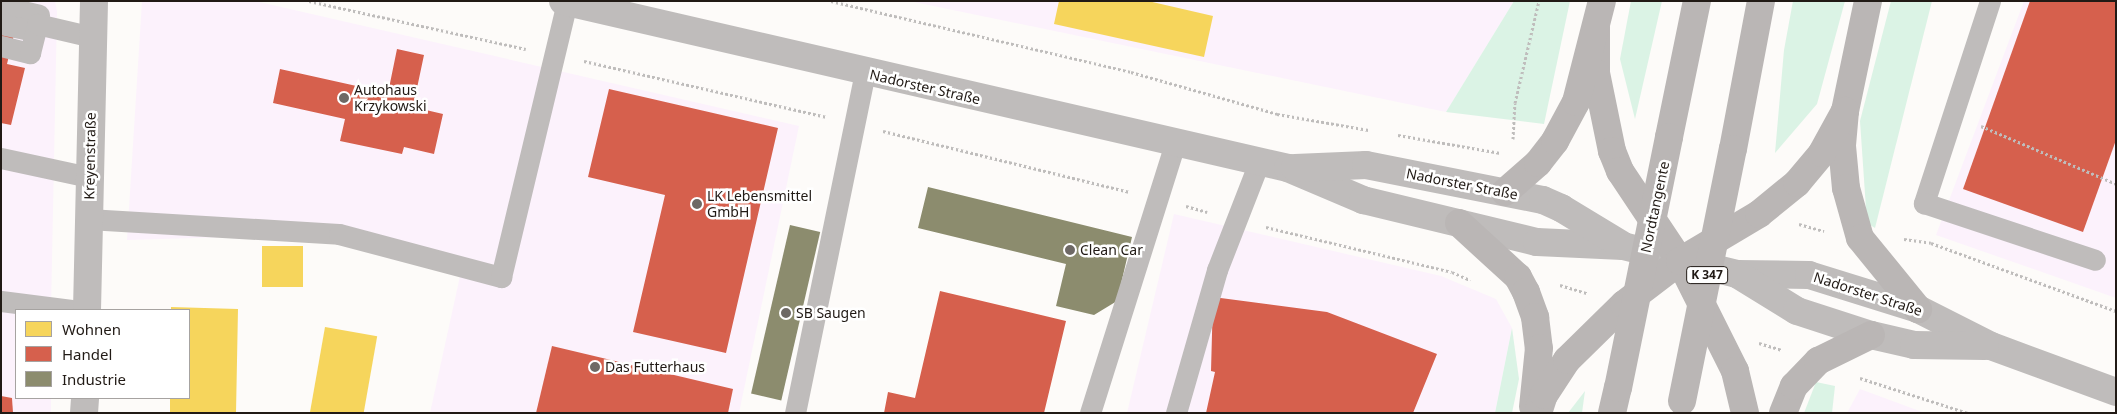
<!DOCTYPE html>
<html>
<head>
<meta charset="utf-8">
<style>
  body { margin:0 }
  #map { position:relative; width:2117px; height:414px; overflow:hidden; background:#fdfbf9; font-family:"Noto Sans",sans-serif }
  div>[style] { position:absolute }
  .commercial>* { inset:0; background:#fcf2fc }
  .green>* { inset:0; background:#dbf3e5 }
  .homes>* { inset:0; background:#f6d55c; transform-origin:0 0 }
  .shops>* { inset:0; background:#d6604d }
  .industry>* { inset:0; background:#8c8c6e; transform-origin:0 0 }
  .path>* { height:3px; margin-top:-1.5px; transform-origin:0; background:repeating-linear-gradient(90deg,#bfbdbc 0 2.5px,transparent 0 5px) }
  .service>* { height:21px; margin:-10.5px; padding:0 10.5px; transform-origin:10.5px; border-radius:10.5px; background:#bfbcbb }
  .minor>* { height:28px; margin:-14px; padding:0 14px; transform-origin:14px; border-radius:14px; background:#bfbcbb }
  .tertiary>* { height:28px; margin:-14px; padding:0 14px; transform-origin:14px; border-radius:14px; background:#bfbcbb }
  .trunk>* { height:28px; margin:-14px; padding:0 14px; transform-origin:14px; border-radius:14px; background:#bab6b5 }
  .trunk-bridge>* { height:28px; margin:-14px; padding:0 14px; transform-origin:14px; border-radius:14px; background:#bab6b5 }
  .dots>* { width:14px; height:14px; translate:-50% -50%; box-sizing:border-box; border:2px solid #fff; border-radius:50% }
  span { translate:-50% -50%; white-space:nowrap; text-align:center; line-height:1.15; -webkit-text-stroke:5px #fff; paint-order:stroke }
  .shield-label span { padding:1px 4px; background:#fff; border:1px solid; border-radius:4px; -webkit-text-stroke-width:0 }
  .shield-label { font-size:12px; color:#211a15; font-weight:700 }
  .street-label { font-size:14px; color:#211a15 }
  .poi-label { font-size:14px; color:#211a15 }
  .left { translate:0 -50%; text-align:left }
  .frame { position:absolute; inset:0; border:2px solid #211a15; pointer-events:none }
  .legend { position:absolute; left:15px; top:309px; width:175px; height:90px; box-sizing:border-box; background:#fff; border:1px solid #a6a3a1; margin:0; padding:6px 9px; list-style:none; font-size:15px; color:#211a15 }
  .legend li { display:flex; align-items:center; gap:10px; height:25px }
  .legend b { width:25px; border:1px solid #a6a3a1 }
</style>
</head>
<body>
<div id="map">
  <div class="commercial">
    <div style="clip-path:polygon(1px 1px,55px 1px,57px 11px,51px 310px,16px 310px,16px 398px,51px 398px,51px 413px,1px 413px)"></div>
    <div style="clip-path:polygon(142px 1px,255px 1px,799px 126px,739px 413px,430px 413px,462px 267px,339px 234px,127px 240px)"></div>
    <div style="clip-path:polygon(909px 1px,1514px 1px,1446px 112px)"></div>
    <div style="clip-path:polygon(2024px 1px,2116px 1px,2116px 298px,1936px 235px)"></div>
    <div style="clip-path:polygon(1174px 214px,1441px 276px,1496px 299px,1512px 328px,1495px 413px,1127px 413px)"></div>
    <div style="clip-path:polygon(1860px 389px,1925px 413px,1847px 413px)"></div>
  </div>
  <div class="green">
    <div style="clip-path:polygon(1514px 1px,1570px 1px,1544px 124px,1446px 112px)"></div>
    <div style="clip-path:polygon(1631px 1px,1662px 1px,1635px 119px,1620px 59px)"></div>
    <div style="clip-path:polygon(1793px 1px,1845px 1px,1817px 104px,1775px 153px,1784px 50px)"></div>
    <div style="clip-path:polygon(1891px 1px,1932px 1px,1875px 228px,1867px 223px,1860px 121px)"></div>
    <div style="clip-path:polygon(1512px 328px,1519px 379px,1512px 413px,1495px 413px)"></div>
    <div style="clip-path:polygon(1816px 382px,1835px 386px,1832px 413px,1804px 413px)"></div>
    <div style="clip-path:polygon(1585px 391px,1582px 413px,1568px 413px)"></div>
  </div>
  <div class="homes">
    <div style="clip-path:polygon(1059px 1px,1148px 1px,1213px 16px,1204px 57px,1054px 24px)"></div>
    <div style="left:262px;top:246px;width:41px;height:41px"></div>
    <div style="clip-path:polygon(171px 307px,238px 309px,236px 413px,170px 413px,170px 398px,189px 398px,189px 310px,171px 310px)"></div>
    <div style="left:325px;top:327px;width:53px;height:87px;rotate:10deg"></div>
  </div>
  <div class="shops">
    <div style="clip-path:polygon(1px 1px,22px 1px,7px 64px,25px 68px,11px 125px,1px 123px)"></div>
    <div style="clip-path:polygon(2030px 1px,2116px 1px,2116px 140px,2083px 232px,1963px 189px)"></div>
    <div style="clip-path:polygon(397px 49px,424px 55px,413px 107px,443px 114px,434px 154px,404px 147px,402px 154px,340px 141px,345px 119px,273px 103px,280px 69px,388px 93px)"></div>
    <div style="clip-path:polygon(609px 89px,778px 128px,726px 353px,633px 332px,665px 195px,588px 177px)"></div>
    <div style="clip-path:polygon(940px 291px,1066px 321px,1044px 413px,884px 413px,888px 392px,915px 398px)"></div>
    <div style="clip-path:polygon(1213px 297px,1327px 312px,1437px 354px,1413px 413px,1206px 413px,1215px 372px,1211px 371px)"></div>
    <div style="clip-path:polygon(552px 346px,733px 389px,728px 413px,536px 413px)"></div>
    <div style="clip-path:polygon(1px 396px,12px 398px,13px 413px,1px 413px)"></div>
  </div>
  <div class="industry">
    <div style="clip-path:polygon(928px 187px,1132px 237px,1117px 301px,1094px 315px,1056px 306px,1066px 264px,918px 228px)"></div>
    <div style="left:790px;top:225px;width:31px;height:173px;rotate:13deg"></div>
  </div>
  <div class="path">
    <div style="left:309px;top:1px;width:222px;rotate:12.5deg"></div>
    <div style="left:831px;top:1px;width:308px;rotate:13.3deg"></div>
    <div style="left:1131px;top:72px;width:152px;rotate:16deg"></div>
    <div style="left:1277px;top:114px;width:93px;rotate:9.9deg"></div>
    <div style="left:584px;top:61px;width:248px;rotate:13deg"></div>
    <div style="left:1981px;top:126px;width:147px;rotate:23.2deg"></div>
    <div style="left:883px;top:131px;width:253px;rotate:13.9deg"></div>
    <div style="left:1398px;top:135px;width:104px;rotate:10deg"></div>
    <div style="left:1513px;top:139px;width:36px;rotate:-87deg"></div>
    <div style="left:1515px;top:103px;width:105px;rotate:-76.8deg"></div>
    <div style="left:1186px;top:206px;width:22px;rotate:16deg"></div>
    <div style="left:1799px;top:224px;width:26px;rotate:16deg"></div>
    <div style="left:1266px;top:227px;width:191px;rotate:13.6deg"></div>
    <div style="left:1452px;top:272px;width:20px;rotate:24deg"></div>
    <div style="left:1904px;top:239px;width:27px;rotate:8deg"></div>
    <div style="left:1931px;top:243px;width:197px;rotate:20.2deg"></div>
    <div style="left:1560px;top:285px;width:28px;rotate:17deg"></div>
    <div style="left:1759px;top:343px;width:24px;rotate:17deg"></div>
    <div style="left:1860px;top:378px;width:114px;rotate:18deg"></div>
  </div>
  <div class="service">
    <div style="left:1990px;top:1px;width:213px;rotate:108.1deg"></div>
    <div style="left:1924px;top:203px;width:180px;rotate:18.4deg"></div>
    <div style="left:1px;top:6px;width:39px;rotate:13deg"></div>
    <div style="left:1px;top:24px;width:35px;rotate:12deg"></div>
    <div style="left:1px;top:46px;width:30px;rotate:14deg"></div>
    <div style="left:30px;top:53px;width:30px;rotate:-76deg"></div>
    <div style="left:37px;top:24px;width:57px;rotate:13.1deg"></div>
    <div style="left:1px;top:158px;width:90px;rotate:12.2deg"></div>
    <div style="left:88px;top:219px;width:251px;rotate:3.4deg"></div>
    <div style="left:339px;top:234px;width:168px;rotate:14.9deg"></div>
    <div style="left:501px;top:277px;width:283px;rotate:-76.5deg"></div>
    <div style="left:1px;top:301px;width:71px;rotate:7.3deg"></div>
    <div style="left:795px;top:413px;width:347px;rotate:-78.4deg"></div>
    <div style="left:1090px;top:413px;width:283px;rotate:-72.5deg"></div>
    <div style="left:1176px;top:413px;width:149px;rotate:-74deg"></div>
    <div style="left:1217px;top:270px;width:116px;rotate:-68.7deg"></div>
  </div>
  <div class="minor">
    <div style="left:87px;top:310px;width:309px;rotate:-88.7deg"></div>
    <div style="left:84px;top:413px;width:15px;rotate:-86deg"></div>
  </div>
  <div class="tertiary">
    <div style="left:563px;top:1px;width:744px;rotate:12.97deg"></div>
    <div style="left:1288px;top:168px;width:82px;rotate:23.1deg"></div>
    <div style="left:1363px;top:200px;width:179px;rotate:13.6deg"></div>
    <div style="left:1537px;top:242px;width:86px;rotate:2.7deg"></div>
    <div style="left:1623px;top:246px;width:117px;rotate:13.8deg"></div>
    <div style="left:1737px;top:274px;width:72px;rotate:0.8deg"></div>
    <div style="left:1809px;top:275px;width:114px;rotate:17.3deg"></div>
    <div style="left:1918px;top:309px;width:82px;rotate:26.9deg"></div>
    <div style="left:1991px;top:346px;width:133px;rotate:20.2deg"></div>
    <div style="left:1295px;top:168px;width:71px;rotate:-2.4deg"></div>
    <div style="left:1366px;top:165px;width:180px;rotate:11.2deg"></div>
    <div style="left:1543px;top:200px;width:20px;rotate:24deg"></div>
    <div style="left:1561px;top:208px;width:71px;rotate:31.2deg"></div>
    <div style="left:1737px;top:274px;width:70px;rotate:31.7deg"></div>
    <div style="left:1797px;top:311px;width:78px;rotate:18deg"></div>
    <div style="left:1871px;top:335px;width:44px;rotate:13.1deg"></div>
    <div style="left:1914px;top:345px;width:71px;rotate:0.8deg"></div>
  </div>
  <div class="trunk">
    <div style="left:1868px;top:1px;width:112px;rotate:101.8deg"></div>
    <div style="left:1845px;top:111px;width:35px;rotate:95deg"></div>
    <div style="left:1842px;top:146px;width:42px;rotate:84.6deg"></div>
    <div style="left:1846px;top:188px;width:52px;rotate:74.4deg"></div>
    <div style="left:1860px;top:238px;width:92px;rotate:50.8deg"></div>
    <div style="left:1596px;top:27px;width:46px;rotate:90deg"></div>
    <div style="left:1596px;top:73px;width:80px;rotate:78.4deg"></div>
    <div style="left:1612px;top:151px;width:22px;rotate:68deg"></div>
    <div style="left:1620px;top:171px;width:108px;rotate:56.3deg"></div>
    <div style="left:1680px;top:261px;width:123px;rotate:63.4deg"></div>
    <div style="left:1735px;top:371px;width:43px;rotate:76.6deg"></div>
    <div style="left:1669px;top:137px;width:139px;rotate:-78.4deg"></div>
    <div style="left:1733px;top:149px;width:151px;rotate:-79.3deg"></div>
    <div style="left:1505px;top:192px;width:44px;rotate:-41.3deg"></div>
    <div style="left:1538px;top:163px;width:28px;rotate:-52deg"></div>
    <div style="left:1555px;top:141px;width:44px;rotate:-61.7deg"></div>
    <div style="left:1576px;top:102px;width:104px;rotate:-75.6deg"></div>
    <div style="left:1459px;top:223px;width:80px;rotate:42.5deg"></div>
    <div style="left:1518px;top:277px;width:17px;rotate:62deg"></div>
    <div style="left:1526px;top:292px;width:27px;rotate:70deg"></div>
    <div style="left:1535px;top:317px;width:31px;rotate:83deg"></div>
    <div style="left:1539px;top:348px;width:59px;rotate:95.8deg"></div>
    <div style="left:1538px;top:413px;width:19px;rotate:-72deg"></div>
    <div style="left:1544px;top:395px;width:42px;rotate:-56.7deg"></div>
    <div style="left:1567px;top:360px;width:80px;rotate:-44.5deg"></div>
    <div style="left:1624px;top:304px;width:71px;rotate:-37.5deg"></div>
    <div style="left:1680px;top:261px;width:92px;rotate:-30.7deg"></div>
    <div style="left:1759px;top:214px;width:49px;rotate:-39.2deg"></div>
    <div style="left:1797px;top:183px;width:39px;rotate:-50deg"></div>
    <div style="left:1822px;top:153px;width:48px;rotate:-61.3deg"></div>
    <div style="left:1612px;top:413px;width:26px;rotate:-77deg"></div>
    <div style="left:1783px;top:413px;width:29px;rotate:-68deg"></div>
    <div style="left:1794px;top:386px;width:35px;rotate:-46deg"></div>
    <div style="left:1818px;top:361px;width:59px;rotate:-26.1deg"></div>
  </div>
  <div class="trunk-bridge">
    <div style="left:1618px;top:388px;width:256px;rotate:-78.5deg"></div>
    <div style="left:1682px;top:401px;width:257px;rotate:-78.6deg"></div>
  </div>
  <div class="dots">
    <div style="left:344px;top:98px;background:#6e6965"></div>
    <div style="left:697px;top:204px;background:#6e6965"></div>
    <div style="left:1070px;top:250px;background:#6e6965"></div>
    <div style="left:786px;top:313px;background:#6e6965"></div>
    <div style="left:595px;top:367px;background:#6e6965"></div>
  </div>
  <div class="shield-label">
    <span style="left:1707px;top:275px">K 347</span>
  </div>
  <div class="street-label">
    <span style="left:925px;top:87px;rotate:13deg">Nadorster Straße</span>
    <span style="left:90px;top:156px;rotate:-89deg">Kreyenstraße</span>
    <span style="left:1462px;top:184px;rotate:11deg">Nadorster Straße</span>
    <span style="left:1655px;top:207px;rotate:-78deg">Nordtangente</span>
    <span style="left:1868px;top:294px;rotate:18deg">Nadorster Straße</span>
  </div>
  <div class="poi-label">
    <span class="left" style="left:354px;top:98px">Autohaus<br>Krzykowski</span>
    <span class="left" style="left:707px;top:204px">LK Lebensmittel<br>GmbH</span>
    <span class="left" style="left:1080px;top:250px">Clean Car</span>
    <span class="left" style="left:796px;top:313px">SB Saugen</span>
    <span class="left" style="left:605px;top:367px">Das Futterhaus</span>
  </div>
  <div class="frame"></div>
  <ul class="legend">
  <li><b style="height:14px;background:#f6d55c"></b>Wohnen</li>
  <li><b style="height:14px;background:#d6604d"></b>Handel</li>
  <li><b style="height:14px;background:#8c8c6e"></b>Industrie</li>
  </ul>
</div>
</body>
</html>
